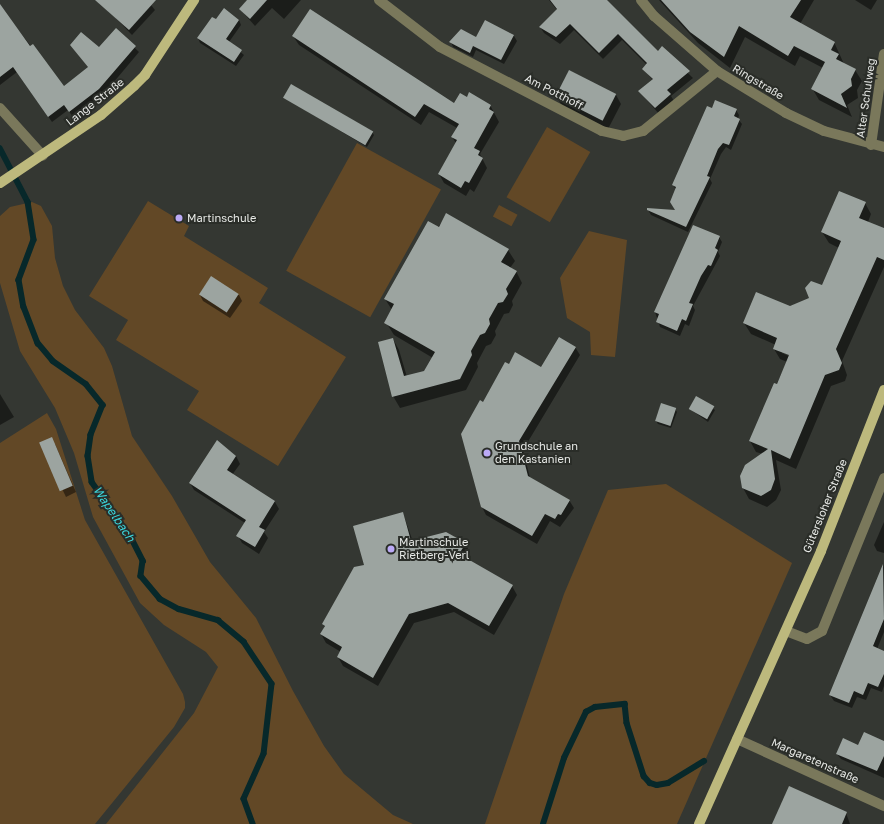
<!DOCTYPE html>
<html>
<head>
<meta charset="utf-8">
<style>
  body { margin:0 }
  #map { position:relative; width:884px; height:824px; overflow:hidden; background:#343732; font-family:"Golos Text",sans-serif }
  div>[style] { position:absolute }
  .green>* { inset:0; background:#624826; transform-origin:0 0 }
  .shadow>* { inset:0; background:#0007 }
  .stream>* { height:5.5px; margin:-2.75px; padding:0 2.75px; transform-origin:2.75px; border-radius:2.75px; background:#07282a }
  .building>* { inset:0; background:#9ca4a0; transform-origin:0 0 }
  .minor>* { height:10px; margin:-5px; padding:0 5px; transform-origin:5px; border-radius:5px; background:#7a785b }
  .major>* { height:10px; margin:-5px; padding:0 5px; transform-origin:5px; border-radius:5px; background:#bdb97d }
  .dots>* { width:11px; height:11px; translate:-50% -50%; box-sizing:border-box; border:2px solid #2a2d28; border-radius:50% }
  span { translate:-50% -50%; white-space:nowrap; text-align:center; line-height:1.15; -webkit-text-stroke:4px #2a2d28; paint-order:stroke }
  .street-label { font-size:11px; color:#e7e9e6 }
  .poi-label { font-size:11px; color:#e7e9e6 }
  .left { translate:0 -50%; text-align:left }
  .water-label { font-size:12px; color:#3bd6dc; font-style:italic }
</style>
</head>
<body>
<div id="map">
  <div class="green">
    <div style="left:547px;top:127px;width:50px;height:81px;rotate:30deg"></div>
    <div style="left:357px;top:143px;width:96px;height:146px;rotate:29deg"></div>
    <div style="clip-path:polygon(148px 201px,189px 226px,184px 236px,268px 288px,259px 303px,346px 357px,278px 466px,187px 410px,199px 391px,116px 340px,128px 320px,89px 296px)"></div>
    <div style="clip-path:polygon(32px 202px,41px 206px,52px 226px,55px 258px,63px 286px,75px 310px,104px 348px,112px 366px,132px 436px,172px 496px,210px 562px,256px 618px,293px 691px,324px 746px,344px 774px,393px 815px,413px 824px,106px 824px,194px 713px,218px 667px,206px 652px,164px 625px,140px 603px,93px 517px,74px 453px,55px 408px,20px 351px,0 283px,0 216px,10px 207px)"></div>
    <div style="left:499px;top:205px;width:21px;height:13px;rotate:28deg"></div>
    <div style="clip-path:polygon(589px 231px,627px 240px,615px 357px,591px 355px,590px 332px,567px 318px,560px 278px)"></div>
    <div style="clip-path:polygon(47px 413px,56px 429px,85px 520px,183px 694px,185px 702px,185px 708px,174px 727px,95px 824px,0 824px,0 443px)"></div>
    <div style="clip-path:polygon(666px 484px,792px 563px,677px 824px,485px 824px,564px 594px,608px 490px)"></div>
  </div>
  <div class="shadow">
    <div style="clip-path:polygon(121px 0,147px 0,155px 10px,132px 35px,110px 12px)"></div>
    <div style="clip-path:polygon(248px 0,301px 0,284px 19px,272px 8px,255px 26px,240px 9px)"></div>
    <div style="clip-path:polygon(549px 0,606px 0,658px 52px,662px 48px,693px 78px,671px 96px,674px 101px,659px 114px,639px 91px,653px 80px,643px 69px,647px 65px,622px 40px,603px 59px,574px 30px,560px 44px,544px 33px,540px 27px,557px 10px)"></div>
    <div style="clip-path:polygon(659px 0,814px 0,800px 24px,834px 42px,844px 64px,855px 70px,862px 81px,857px 90px,858px 98px,847px 105px,852px 117px,819px 100px,812px 88px,823px 68px,800px 56px,795px 66px,745px 37px,730px 68px,698px 43px)"></div>
    <div style="clip-path:polygon(855px 0,877px 0,871px 10px)"></div>
    <div style="clip-path:polygon(0 7px,64px 88px,89px 68px,71px 45px,99px 49px,116px 30px,139px 52px,103px 95px,73px 117px,68px 110px,52px 122px,17px 72px,0 85px)"></div>
    <div style="clip-path:polygon(239px 20px,241px 25px,229px 42px,244px 55px,236px 66px,200px 43px,198px 38px,216px 21px)"></div>
    <div style="clip-path:polygon(293px 36px,454px 104px,467px 98px,490px 105px,499px 122px,480px 154px,487px 168px,474px 192px,470px 189px,466px 196px,444px 183px,439px 174px,456px 143px,452px 137px,457px 128px,429px 112px,421px 125px,299px 45px)"></div>
    <div style="clip-path:polygon(514px 36px,517px 41px,504px 64px,476px 50px,473px 57px,453px 47px,451px 42px)"></div>
    <div style="clip-path:polygon(570px 71px,616px 95px,621px 104px,608px 129px,562px 106px,557px 97px)"></div>
    <div style="clip-path:polygon(285px 98px,372px 132px,374px 135px,367px 147px)"></div>
    <div style="clip-path:polygon(736px 110px,739px 115px,738px 119px,742px 124px,731px 150px,726px 147px,721px 154px,710px 179px,712px 183px,688px 232px,651px 215px,648px 210px,677px 211px,676px 190px,673px 185px)"></div>
    <div style="clip-path:polygon(evenodd,865px 203px,871px 214px,868px 222px,884px 229px,884px 267px,842px 361px,847px 375px,845px 381px,831px 386px,796px 469px,776px 460px,781px 490px,776px 500px,767px 507px,749px 499px,743px 488px,763px 454px,756px 452px,750px 441px,787px 362px,780px 359px,774px 349px,776px 345px,751px 334px,744px 323px,810px 299px,822px 287px,839px 248px,829px 243px,822px 232px,865px 203px,782px 351px,794px 356px,793px 358px,782px 353px,782px 351px)"></div>
    <div style="clip-path:polygon(447px 215px,508px 250px,515px 261px,510px 268px,516px 271px,522px 283px,512px 301px,513px 305px,509px 313px,504px 314px,495px 331px,496px 335px,491px 344px,486px 346px,477px 363px,478px 367px,466px 390px,400px 408px,393px 396px,393px 339px,399px 350px,407px 377px,425px 372px,433px 358px,394px 335px,387px 324px,392px 310px,385px 299px)"></div>
    <div style="clip-path:polygon(719px 237px,722px 242px,718px 252px,720px 256px,693px 306px,695px 310px,689px 326px,685px 324px,680px 336px,660px 327px,655px 312px)"></div>
    <div style="clip-path:polygon(200px 295px,239px 295px,242px 301px,230px 318px,203px 301px)"></div>
    <div style="clip-path:polygon(575px 347px,580px 355px,523px 450px,530px 478px,569px 500px,574px 508px,560px 527px,550px 521px,537px 544px,486px 515px,482px 507px,483px 403px)"></div>
    <div style="clip-path:polygon(0 394px,14px 417px,0 425px)"></div>
    <div style="clip-path:polygon(696px 397px,715px 410px,708px 422px,690px 409px)"></div>
    <div style="clip-path:polygon(675px 409px,677px 412px,671px 428px,658px 424px,656px 421px)"></div>
    <div style="clip-path:polygon(40px 443px,55px 444px,76px 492px,66px 497px)"></div>
    <div style="clip-path:polygon(236px 456px,240px 464px,232px 475px,275px 502px,279px 509px,264px 532px,268px 538px,259px 554px,242px 543px,238px 536px,245px 523px,194px 490px,190px 483px)"></div>
    <div style="clip-path:polygon(403px 513px,413px 542px,465px 544px,470px 552px,466px 559px,512px 586px,517px 595px,494px 635px,454px 612px,414px 623px,378px 686px,343px 666px,338px 657px,341px 652px,326px 643px,321px 634px,325px 628px,323px 624px)"></div>
    <div style="clip-path:polygon(884px 522px,884px 553px,877px 551px,874px 545px)"></div>
    <div style="clip-path:polygon(884px 565px,884px 632px,877px 649px,884px 652px,884px 686px,882px 692px,871px 688px,866px 700px,857px 697px,852px 708px,834px 701px,830px 695px)"></div>
    <div style="clip-path:polygon(884px 742px,884px 778px,841px 759px,837px 754px)"></div>
    <div style="clip-path:polygon(846px 813px,850px 824px,773px 824px)"></div>
  </div>
  <div class="stream">
    <div style="left:0;top:148px;width:61px;rotate:62.6deg"></div>
    <div style="left:28px;top:202px;width:38px;rotate:81deg"></div>
    <div style="left:34px;top:240px;width:43px;rotate:110.6deg"></div>
    <div style="left:19px;top:280px;width:27px;rotate:80deg"></div>
    <div style="left:24px;top:307px;width:39px;rotate:69deg"></div>
    <div style="left:38px;top:343px;width:23px;rotate:50deg"></div>
    <div style="left:53px;top:361px;width:40px;rotate:34.9deg"></div>
    <div style="left:86px;top:384px;width:27px;rotate:51deg"></div>
    <div style="left:103px;top:405px;width:32px;rotate:112deg"></div>
    <div style="left:91px;top:435px;width:21px;rotate:98deg"></div>
    <div style="left:88px;top:456px;width:26px;rotate:81deg"></div>
    <div style="left:92px;top:482px;width:67px;rotate:54.7deg"></div>
    <div style="left:131px;top:537px;width:27px;rotate:63deg"></div>
    <div style="left:143px;top:561px;width:15px;rotate:98deg"></div>
    <div style="left:141px;top:576px;width:30px;rotate:50deg"></div>
    <div style="left:160px;top:599px;width:21px;rotate:28deg"></div>
    <div style="left:179px;top:609px;width:41px;rotate:15.8deg"></div>
    <div style="left:218px;top:620px;width:34px;rotate:40deg"></div>
    <div style="left:244px;top:642px;width:50px;rotate:56.3deg"></div>
    <div style="left:272px;top:684px;width:70px;rotate:96.5deg"></div>
    <div style="left:264px;top:754px;width:49px;rotate:114deg"></div>
    <div style="left:244px;top:799px;width:27px;rotate:70deg"></div>
    <div style="left:543px;top:824px;width:69px;rotate:-72.3deg"></div>
    <div style="left:564px;top:758px;width:51px;rotate:-64.4deg"></div>
    <div style="left:586px;top:712px;width:10px;rotate:-29deg"></div>
    <div style="left:595px;top:707px;width:30px;rotate:-6deg"></div>
    <div style="left:625px;top:704px;width:19px;rotate:84deg"></div>
    <div style="left:627px;top:723px;width:56px;rotate:72.2deg"></div>
    <div style="left:644px;top:776px;width:9px;rotate:49deg"></div>
    <div style="left:650px;top:783px;width:7px;rotate:16deg"></div>
    <div style="left:657px;top:785px;width:11px;rotate:-10deg"></div>
    <div style="left:668px;top:783px;width:42px;rotate:-31.4deg"></div>
  </div>
  <div class="building">
    <div style="clip-path:polygon(95px 0,156px 0,129px 30px)"></div>
    <div style="clip-path:polygon(247px 0,267px 0,250px 19px,239px 9px)"></div>
    <div style="clip-path:polygon(550px 0,607px 0,658px 51px,662px 46px,690px 71px,667px 90px,671px 94px,655px 108px,638px 91px,653px 79px,642px 69px,647px 63px,618px 34px,599px 53px,570px 24px,556px 37px,539px 27px,557px 9px)"></div>
    <div style="clip-path:polygon(661px 0,801px 0,790px 17px,835px 42px,831px 50px,839px 54px,836px 59px,856px 69px,851px 79px,852px 86px,841px 94px,847px 108px,811px 89px,825px 62px,794px 46px,788px 56px,739px 26px,724px 57px,690px 32px)"></div>
    <div style="clip-path:polygon(0 4px,30px 46px,33px 44px,64px 86px,88px 67px,70px 45px,81px 32px,99px 47px,116px 28px,136px 46px,99px 89px,69px 112px,64px 105px,48px 117px,13px 67px,0 77px)"></div>
    <div style="clip-path:polygon(224px 8px,239px 20px,226px 39px,242px 50px,234px 62px,197px 38px,212px 17px,216px 19px)"></div>
    <div style="clip-path:polygon(310px 9px,454px 103px,460px 93px,467px 97px,469px 92px,491px 105px,489px 109px,494px 112px,474px 148px,480px 151px,478px 155px,483px 158px,469px 183px,465px 181px,461px 188px,438px 174px,457px 140px,451px 137px,459px 124px,424px 104px,415px 117px,292px 36px)"></div>
    <div style="clip-path:polygon(485px 20px,514px 35px,501px 60px,473px 46px,470px 53px,449px 42px,461px 29px,476px 37px)"></div>
    <div style="left:569px;top:70px;width:53px;height:30px;rotate:27deg"></div>
    <div style="left:291px;top:84px;width:95px;height:16px;rotate:30deg"></div>
    <div style="clip-path:polygon(715px 100px,737px 109px,734px 116px,740px 119px,729px 145px,723px 143px,718px 149px,707px 176px,710px 177px,686px 227px,647px 210px,647px 208px,675px 210px,670px 202px,676px 187px,672px 185px,707px 106px,712px 108px)"></div>
    <div style="clip-path:polygon(839px 191px,866px 202px,859px 218px,884px 228px,884px 260px,877px 257px,836px 349px,842px 363px,839px 370px,825px 375px,790px 459px,771px 450px,775px 479px,771px 490px,761px 496px,742px 488px,740px 476px,745px 465px,768px 449px,749px 441px,774px 383px,777px 384px,789px 355px,773px 349px,777px 338px,743px 323px,756px 292px,790px 306px,809px 298px,805px 288px,811px 281px,822px 285px,841px 241px,821px 232px)"></div>
    <div style="clip-path:polygon(446px 213px,509px 249px,501px 262px,517px 271px,506px 289px,508px 294px,503px 302px,498px 303px,489px 319px,490px 324px,485px 333px,480px 335px,471px 351px,472px 355px,460px 379px,392px 397px,378px 342px,393px 338px,404px 376px,424px 371px,435px 352px,384px 323px,394px 304px,384px 299px,428px 221px,439px 227px)"></div>
    <div style="clip-path:polygon(693px 225px,720px 236px,715px 248px,718px 250px,711px 266px,708px 265px,701px 276px,689px 303px,693px 304px,686px 321px,682px 319px,677px 331px,656px 322px,659px 314px,654px 312px)"></div>
    <div style="left:211px;top:276px;width:33px;height:22px;rotate:33deg"></div>
    <div style="clip-path:polygon(559px 337px,576px 347px,519px 441px,528px 476px,570px 500px,561px 515px,558px 514px,555px 519px,545px 514px,532px 536px,481px 507px,461px 434px,480px 400px,483px 402px,505px 362px,509px 364px,515px 352px,541px 367px)"></div>
    <div style="left:696px;top:396px;width:21px;height:15px;rotate:29deg"></div>
    <div style="left:661px;top:403px;width:16px;height:19px;rotate:18deg"></div>
    <div style="left:52px;top:437px;width:53px;height:14px;rotate:67deg"></div>
    <div style="clip-path:polygon(217px 440px,236px 456px,227px 470px,275px 501px,259px 527px,265px 530px,255px 547px,236px 536px,246px 520px,189px 483px)"></div>
    <div style="clip-path:polygon(403px 512px,411px 541px,446px 532px,466px 543px,459px 554px,513px 585px,489px 626px,448px 603px,409px 614px,373px 678px,337px 657px,342px 647px,320px 634px,325px 626px,322px 624px,354px 567px,364px 565px,353px 526px)"></div>
    <div style="clip-path:polygon(883px 564px,884px 619px,873px 646px,884px 651px,884px 674px,878px 687px,868px 683px,863px 695px,854px 691px,849px 703px,829px 695px)"></div>
    <div style="clip-path:polygon(864px 732px,884px 741px,884px 756px,877px 771px,836px 754px,843px 738px,858px 745px)"></div>
    <div style="clip-path:polygon(789px 786px,847px 812px,842px 824px,772px 824px)"></div>
  </div>
  <div class="minor">
    <div style="left:379px;top:0;width:77px;rotate:37.6deg"></div>
    <div style="left:440px;top:47px;width:182px;rotate:27.4deg"></div>
    <div style="left:602px;top:131px;width:22px;rotate:13deg"></div>
    <div style="left:623px;top:136px;width:21px;rotate:-14deg"></div>
    <div style="left:643px;top:131px;width:95px;rotate:-39deg"></div>
    <div style="left:641px;top:0;width:21px;rotate:51deg"></div>
    <div style="left:654px;top:16px;width:84px;rotate:41.1deg"></div>
    <div style="left:717px;top:71px;width:81px;rotate:31.3deg"></div>
    <div style="left:786px;top:113px;width:42px;rotate:25.3deg"></div>
    <div style="left:824px;top:131px;width:62px;rotate:14.9deg"></div>
    <div style="left:0;top:108px;width:64px;rotate:48.1deg"></div>
    <div style="left:871px;top:145px;width:92px;rotate:-81.9deg"></div>
    <div style="left:786px;top:631px;width:22px;rotate:21deg"></div>
    <div style="left:807px;top:639px;width:17px;rotate:-28deg"></div>
    <div style="left:822px;top:631px;width:165px;rotate:-67.9deg"></div>
    <div style="left:737px;top:739px;width:162px;rotate:24.5deg"></div>
  </div>
  <div class="major">
    <div style="left:0;top:183px;width:122px;rotate:-34deg"></div>
    <div style="left:101px;top:115px;width:44px;rotate:-41.3deg"></div>
    <div style="left:134px;top:86px;width:16px;rotate:-45deg"></div>
    <div style="left:145px;top:75px;width:90px;rotate:-56.8deg"></div>
    <div style="left:699px;top:824px;width:299px;rotate:-65.9deg"></div>
    <div style="left:821px;top:551px;width:173px;rotate:-68.6deg"></div>
  </div>
  <div class="dots">
    <div style="left:179px;top:218px;background:#bbaaf6"></div>
    <div style="left:487px;top:453px;background:#bbaaf6"></div>
    <div style="left:391px;top:549px;background:#bbaaf6"></div>
  </div>
  <div class="street-label">
    <span style="left:758px;top:82px;rotate:31deg">Ringstraße</span>
    <span style="left:554px;top:92px;rotate:27deg">Am Potthoff</span>
    <span style="left:866px;top:98px;rotate:-82deg">Alter Schulweg</span>
    <span style="left:95px;top:102px;rotate:-38deg">Lange Straße</span>
    <span style="left:825px;top:506px;rotate:-68deg">Gütersloher Straße</span>
    <span style="left:815px;top:761px;rotate:24deg">Margaretenstraße</span>
  </div>
  <div class="poi-label">
    <span class="left" style="left:187px;top:218px">Martinschule</span>
    <span class="left" style="left:495px;top:453px">Grundschule an<br>den Kastanien</span>
    <span class="left" style="left:399px;top:549px">Martinschule<br>Rietberg-Verl</span>
  </div>
  <div class="water-label">
    <span style="left:114px;top:514px;rotate:56deg">Wapelbach</span>
  </div>
</div>
</body>
</html>
